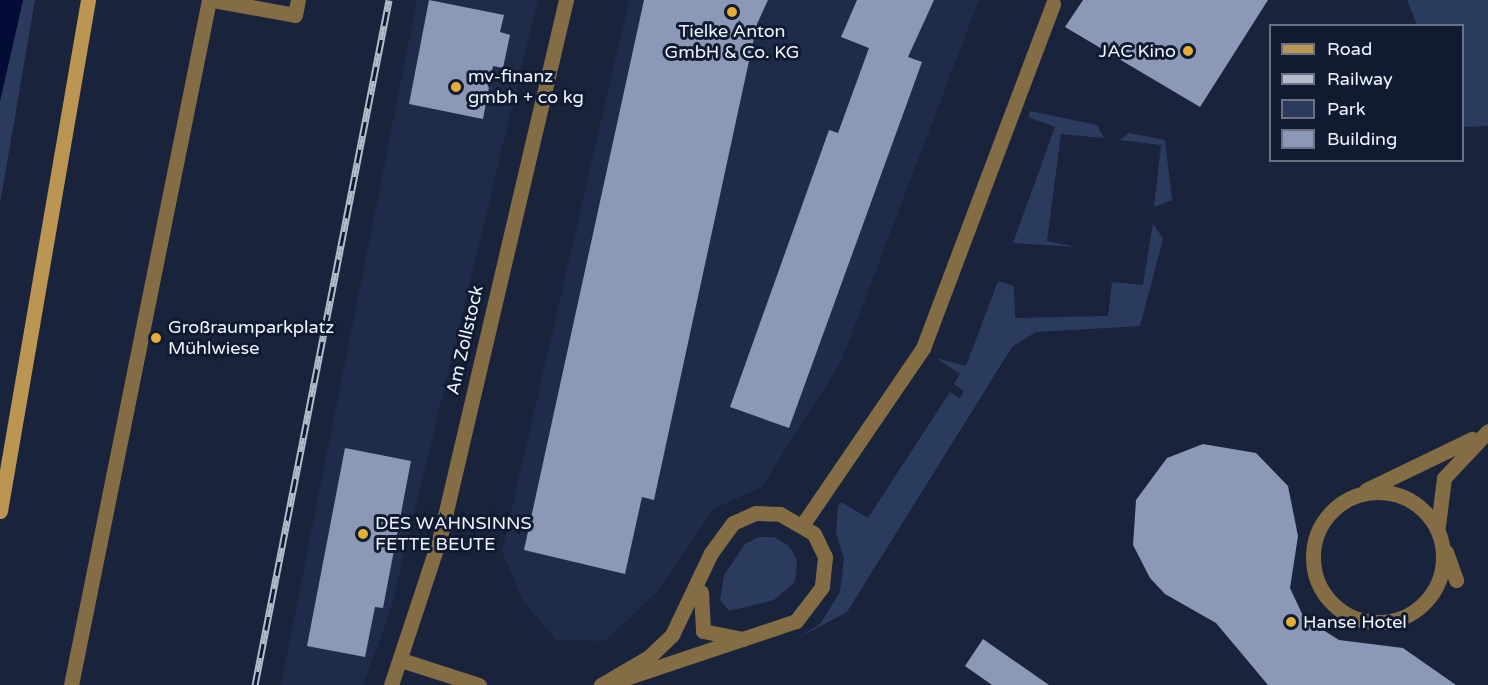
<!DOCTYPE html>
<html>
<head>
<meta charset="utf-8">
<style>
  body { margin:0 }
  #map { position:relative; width:1488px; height:685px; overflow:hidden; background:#19233b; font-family:"Varela Round",sans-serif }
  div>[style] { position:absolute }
  .built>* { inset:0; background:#1f2c49 }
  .green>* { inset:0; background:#2b3b5e }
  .water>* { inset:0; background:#020c36 }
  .building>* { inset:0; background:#8b99b7 }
  .service>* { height:15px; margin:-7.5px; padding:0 7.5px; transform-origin:7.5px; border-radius:7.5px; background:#846d44 }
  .service>.ring { margin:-7.5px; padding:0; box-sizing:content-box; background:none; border:15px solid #846d44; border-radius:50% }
  .minor>* { height:15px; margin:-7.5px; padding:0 7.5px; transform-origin:7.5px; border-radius:7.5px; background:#846d44 }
  .tertiary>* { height:15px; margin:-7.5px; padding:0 7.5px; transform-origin:7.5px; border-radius:7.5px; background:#846d44 }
  .secondary>* { height:15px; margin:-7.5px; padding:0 7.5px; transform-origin:7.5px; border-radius:7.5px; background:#bb9652 }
  .rail>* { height:7px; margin-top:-3.5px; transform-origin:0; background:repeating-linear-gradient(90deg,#101a31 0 14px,#b4bbc9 0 28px); box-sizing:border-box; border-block:2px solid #b4bbc9 }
  .dots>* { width:16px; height:16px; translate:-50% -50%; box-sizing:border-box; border:3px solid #101a31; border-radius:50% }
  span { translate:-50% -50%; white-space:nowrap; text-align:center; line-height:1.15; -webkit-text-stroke:6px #101a31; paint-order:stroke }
  .poi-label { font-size:18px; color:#f0f5ff }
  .right { translate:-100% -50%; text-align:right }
  .left { translate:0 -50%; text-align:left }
  .street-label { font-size:18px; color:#f0f5ff }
  .legend { position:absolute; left:1269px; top:24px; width:195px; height:138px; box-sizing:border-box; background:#101a31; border:2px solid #6a7283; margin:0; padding:8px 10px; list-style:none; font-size:18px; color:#f0f5ff }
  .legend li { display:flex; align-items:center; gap:12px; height:30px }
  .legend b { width:30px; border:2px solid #6a7283 }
</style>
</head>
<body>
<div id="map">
  <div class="built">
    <div style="clip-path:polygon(417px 0,538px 0,391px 609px,363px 685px,281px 685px)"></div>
    <div style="clip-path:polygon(629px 0,979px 0,841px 362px,761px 488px,714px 508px,659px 590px,605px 641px,556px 640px,523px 601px,502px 551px)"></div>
  </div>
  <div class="green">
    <div style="clip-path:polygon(23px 0,35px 0,0 204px,0 101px)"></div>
    <div style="clip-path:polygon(1407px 0,1488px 0,1488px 126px,1463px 127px,1462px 26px,1417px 25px)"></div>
    <div style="clip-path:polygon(1030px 111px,1097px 125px,1104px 138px,1061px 134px,1047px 241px,1077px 247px,1013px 243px,1055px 127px,1028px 117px)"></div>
    <div style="clip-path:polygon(1129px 133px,1165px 140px,1172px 200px,1154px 207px,1161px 145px,1120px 140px)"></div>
    <div style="clip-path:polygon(1153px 223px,1163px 239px,1140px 326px,1036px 332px,1012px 347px,847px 612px,796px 639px,820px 624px,840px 592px,844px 558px,836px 532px,838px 506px,841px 502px,868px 518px,950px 392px,960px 398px,964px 391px,954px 384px,960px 374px,936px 358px,966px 366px,998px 281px,1014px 286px,1015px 318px,1108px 316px,1112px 282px,1143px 285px)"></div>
    <div style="clip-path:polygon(759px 537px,774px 537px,789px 546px,797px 560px,795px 582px,774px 600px,729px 611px,720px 600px,724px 575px,745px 544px)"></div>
  </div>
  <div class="water">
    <div style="clip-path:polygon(0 0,23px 0,0 101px)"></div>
  </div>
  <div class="building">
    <div style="clip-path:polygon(429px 0,504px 15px,500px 32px,510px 35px,503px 68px,493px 66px,483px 119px,409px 104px)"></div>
    <div style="clip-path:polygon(644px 0,768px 0,757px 24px,654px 500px,642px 497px,625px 574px,524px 550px)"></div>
    <div style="clip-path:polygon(857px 0,934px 0,908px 57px,922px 62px,789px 428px,730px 407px,829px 130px,838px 133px,869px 48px,841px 37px)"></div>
    <div style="clip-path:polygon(1083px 0,1268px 0,1200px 107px,1065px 27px)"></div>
    <div style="clip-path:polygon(1203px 444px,1256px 453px,1288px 486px,1298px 536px,1290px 588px,1304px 618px,1339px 640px,1403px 648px,1456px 685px,1268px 685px,1216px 623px,1165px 594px,1150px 578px,1133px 545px,1136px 500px,1167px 458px)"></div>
    <div style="clip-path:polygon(345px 448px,411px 461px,383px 608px,375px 607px,365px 657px,307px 646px)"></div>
    <div style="clip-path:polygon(983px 639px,1049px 685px,992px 685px,965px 666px)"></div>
  </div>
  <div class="service">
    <div style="left:213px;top:0;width:83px;rotate:10.4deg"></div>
    <div style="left:295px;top:15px;width:15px;rotate:-79deg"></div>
    <div style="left:1366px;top:490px;width:118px;rotate:-25.7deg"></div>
    <div class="ring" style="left:1313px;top:492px;width:115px;height:115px"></div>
    <div style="left:803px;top:524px;width:213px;rotate:-55.7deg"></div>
    <div style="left:923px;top:348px;width:368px;rotate:-69.3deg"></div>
    <div style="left:1438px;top:526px;width:48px;rotate:-82.9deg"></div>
    <div style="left:1444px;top:478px;width:64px;rotate:-46.9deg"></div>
    <div style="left:1446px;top:552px;width:30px;rotate:70deg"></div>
    <div style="left:71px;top:685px;width:699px;rotate:-78.61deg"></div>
  </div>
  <div class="minor">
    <div style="left:701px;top:592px;width:39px;rotate:87deg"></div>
    <div style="left:703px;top:631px;width:41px;rotate:11.3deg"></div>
    <div style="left:401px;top:660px;width:82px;rotate:17.8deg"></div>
    <div style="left:601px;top:685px;width:56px;rotate:-30.3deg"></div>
    <div style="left:649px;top:657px;width:32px;rotate:-44deg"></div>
    <div style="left:672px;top:635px;width:91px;rotate:-64.6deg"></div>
    <div style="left:711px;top:553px;width:37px;rotate:-54deg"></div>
    <div style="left:733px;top:523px;width:24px;rotate:-24deg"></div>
    <div style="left:755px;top:513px;width:25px;rotate:2deg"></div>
    <div style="left:780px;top:514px;width:39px;rotate:30deg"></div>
    <div style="left:814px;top:534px;width:25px;rotate:64deg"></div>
    <div style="left:825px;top:557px;width:30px;rotate:96deg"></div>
    <div style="left:822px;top:587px;width:43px;rotate:127.4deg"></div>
    <div style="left:796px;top:621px;width:201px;rotate:161.5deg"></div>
  </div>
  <div class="tertiary">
    <div style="left:391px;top:685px;width:156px;rotate:-71.7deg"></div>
    <div style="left:440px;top:537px;width:552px;rotate:-76.8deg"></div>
  </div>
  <div class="secondary">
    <div style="left:0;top:511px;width:519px;rotate:-80.23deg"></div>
  </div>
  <div class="rail">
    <div style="left:255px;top:685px;width:698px;rotate:-78.93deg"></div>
  </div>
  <div class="dots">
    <div style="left:732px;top:12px;background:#e6ad36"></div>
    <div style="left:1188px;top:51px;background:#e6ad36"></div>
    <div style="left:456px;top:87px;background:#e6ad36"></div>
    <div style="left:156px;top:338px;background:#e6ad36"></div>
    <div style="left:363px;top:534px;background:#e6ad36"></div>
    <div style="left:1291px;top:622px;background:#e6ad36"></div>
  </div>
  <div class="poi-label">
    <span style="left:732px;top:42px">Tielke Anton<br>GmbH &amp; Co. KG</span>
    <span class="right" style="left:1176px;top:51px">JAC Kino</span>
    <span class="left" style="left:468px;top:87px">mv-finanz<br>gmbh + co kg</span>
    <span class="left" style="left:168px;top:338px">Großraumparkplatz<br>Mühlwiese</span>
    <span class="left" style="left:375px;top:534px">DES WAHNSINNS<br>FETTE BEUTE</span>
    <span class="left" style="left:1303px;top:622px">Hanse Hotel</span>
  </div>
  <div class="street-label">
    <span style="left:465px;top:340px;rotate:-77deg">Am Zollstock</span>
  </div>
  <ul class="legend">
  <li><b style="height:8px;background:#bb9652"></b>Road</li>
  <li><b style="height:8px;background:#b4bbc9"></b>Railway</li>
  <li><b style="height:16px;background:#2b3b5e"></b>Park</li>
  <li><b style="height:16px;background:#8b99b7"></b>Building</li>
  </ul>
</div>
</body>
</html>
